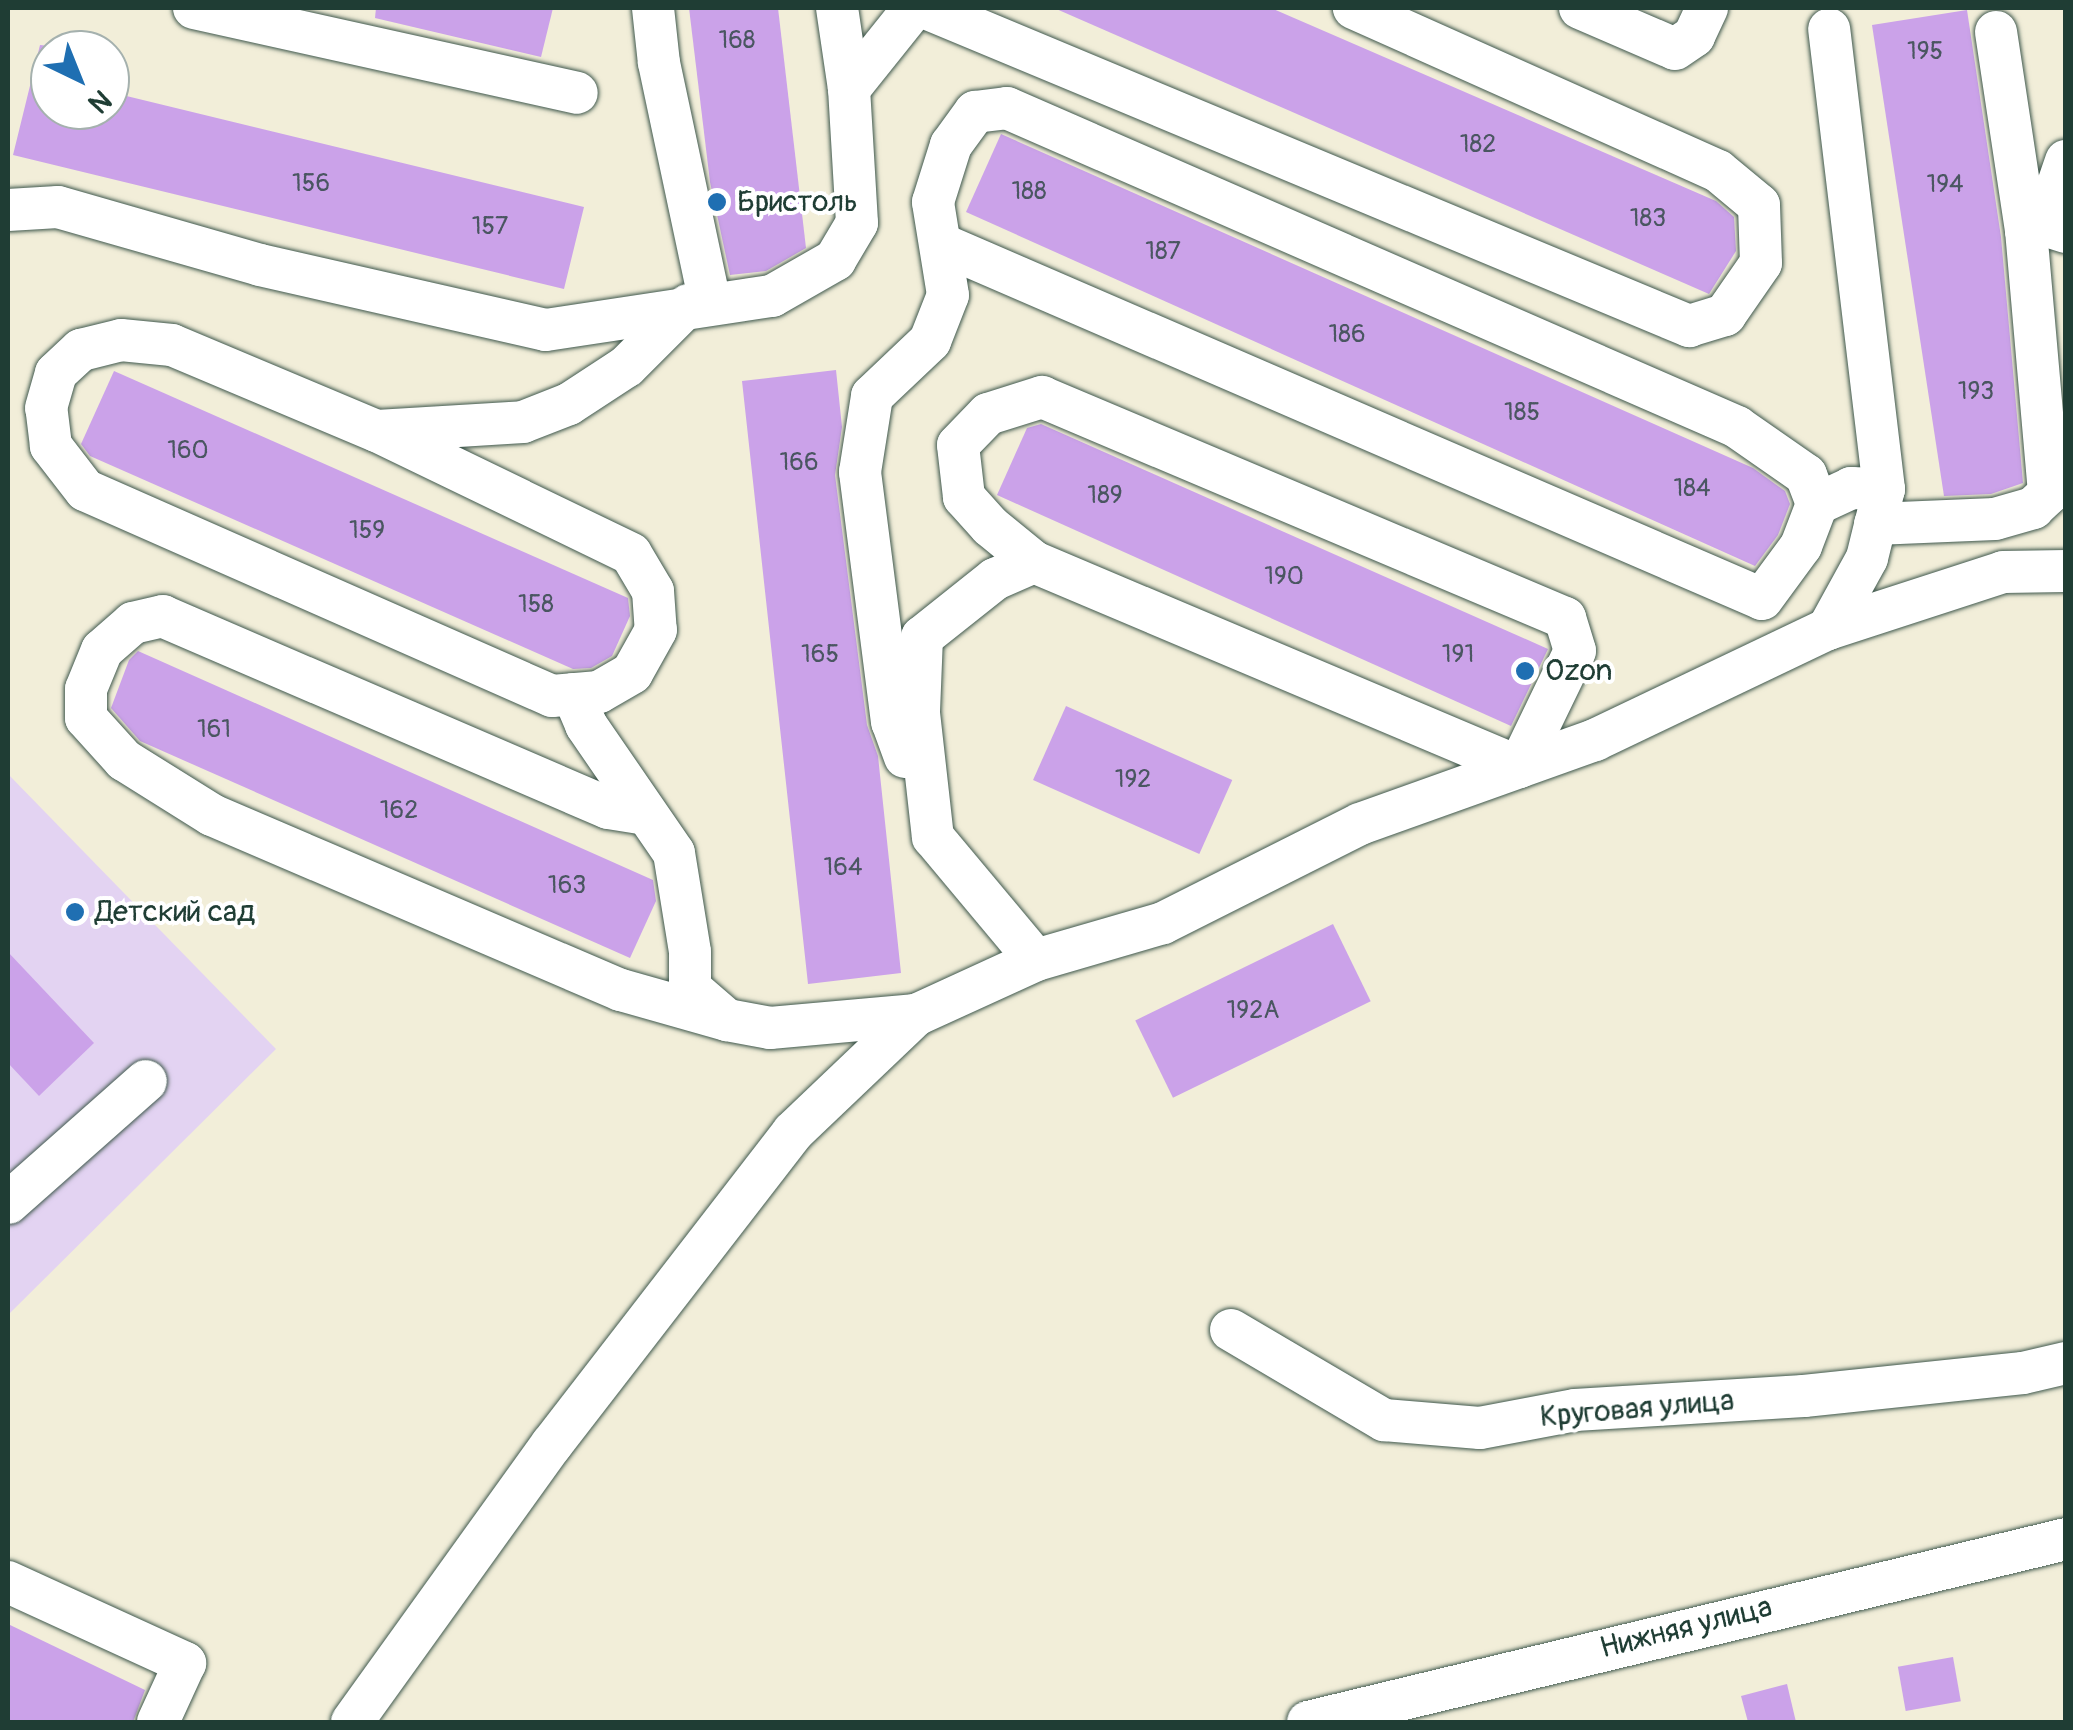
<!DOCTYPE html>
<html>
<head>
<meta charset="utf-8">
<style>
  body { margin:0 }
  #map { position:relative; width:2073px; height:1730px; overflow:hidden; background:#f2eed9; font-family:Pangolin,sans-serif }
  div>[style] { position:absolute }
  .built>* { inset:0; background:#e3d3f2 }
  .building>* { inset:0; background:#cba2e9; transform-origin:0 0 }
  .roads { filter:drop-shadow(0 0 2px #3f584d) drop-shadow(0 0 2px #3f584d) }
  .minor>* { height:42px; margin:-21px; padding:0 21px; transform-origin:21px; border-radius:21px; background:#fff }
  .dots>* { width:28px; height:28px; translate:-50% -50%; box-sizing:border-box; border:5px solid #fff; border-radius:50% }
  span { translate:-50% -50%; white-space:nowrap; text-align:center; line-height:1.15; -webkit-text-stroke:8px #fff; paint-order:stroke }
  .number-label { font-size:25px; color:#4a5661 }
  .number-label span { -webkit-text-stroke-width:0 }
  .poi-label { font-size:30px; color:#1f3d34 }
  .left { translate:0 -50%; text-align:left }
  .street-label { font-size:30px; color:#1f3d34 }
  .frame { position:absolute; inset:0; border:10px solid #1f3d34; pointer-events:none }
  .north { position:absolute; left:30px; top:30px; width:100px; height:100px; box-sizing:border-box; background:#fff; border:2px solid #a5b1ae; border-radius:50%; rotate:137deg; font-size:28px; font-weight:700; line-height:40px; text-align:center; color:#1f3d34 }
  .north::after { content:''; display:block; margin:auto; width:35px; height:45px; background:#1f6fb2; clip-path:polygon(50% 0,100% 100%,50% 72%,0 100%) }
</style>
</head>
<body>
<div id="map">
  <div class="built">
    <div style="clip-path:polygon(8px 774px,276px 1049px,8px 1315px)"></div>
  </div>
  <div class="building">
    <div style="clip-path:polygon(376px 8px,553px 8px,541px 57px,375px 18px)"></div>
    <div style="clip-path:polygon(689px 8px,778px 8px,806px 248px,766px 271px,730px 275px,710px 182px)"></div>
    <div style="clip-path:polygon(1054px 8px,1271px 8px,1716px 201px,1734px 217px,1736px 251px,1709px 294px)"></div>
    <div style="clip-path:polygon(1967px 10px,2001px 237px,2023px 483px,1991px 494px,1944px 496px,1872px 25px)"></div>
    <div style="clip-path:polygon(40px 45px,50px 46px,50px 110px,110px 110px,110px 92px,584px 207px,564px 289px,13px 155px)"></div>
    <div style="clip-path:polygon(1001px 134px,1753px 468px,1785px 491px,1790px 504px,1778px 535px,1755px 566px,966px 212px)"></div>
    <div style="clip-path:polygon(836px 370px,842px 427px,835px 475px,867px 725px,878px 756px,901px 973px,808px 984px,742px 381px)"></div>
    <div style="clip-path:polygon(114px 371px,628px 598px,630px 616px,612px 656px,591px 668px,573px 669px,90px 456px,81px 444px)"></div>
    <div style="clip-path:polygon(1041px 424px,1548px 649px,1511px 726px,997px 495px,1027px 428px)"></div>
    <div style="clip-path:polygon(138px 651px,653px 880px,656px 901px,630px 958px,140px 741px,111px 708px,129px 660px)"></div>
    <div style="left:1066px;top:706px;width:182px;height:81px;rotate:24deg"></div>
    <div style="left:1333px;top:924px;width:86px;height:220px;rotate:64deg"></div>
    <div style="clip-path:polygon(8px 952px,94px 1043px,39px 1096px,8px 1063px)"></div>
    <div style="clip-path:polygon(8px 1624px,145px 1690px,133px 1722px,8px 1722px)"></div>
    <div style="left:1953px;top:1657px;width:45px;height:56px;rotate:80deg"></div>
    <div style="clip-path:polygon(1787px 1684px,1796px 1722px,1748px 1722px,1741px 1696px)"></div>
  </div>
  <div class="roads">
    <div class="minor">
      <div style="left:194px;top:8px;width:392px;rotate:12.5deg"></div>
      <div style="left:653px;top:8px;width:55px;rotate:83.8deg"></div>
      <div style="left:659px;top:63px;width:245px;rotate:78deg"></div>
      <div style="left:926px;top:8px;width:827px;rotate:22.63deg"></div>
      <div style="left:1689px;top:326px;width:38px;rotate:-17deg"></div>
      <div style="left:1725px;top:315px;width:63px;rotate:-55.3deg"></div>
      <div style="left:1761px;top:263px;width:58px;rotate:-92deg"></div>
      <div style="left:1759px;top:205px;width:53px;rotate:-140.3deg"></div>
      <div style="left:1718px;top:171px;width:399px;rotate:-155.9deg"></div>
      <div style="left:1580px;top:8px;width:103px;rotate:23.3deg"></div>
      <div style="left:1675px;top:49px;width:23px;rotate:-34deg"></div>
      <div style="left:1694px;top:36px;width:31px;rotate:-65deg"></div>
      <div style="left:1996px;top:32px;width:201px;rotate:81.4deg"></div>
      <div style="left:849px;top:89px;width:104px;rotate:-51.3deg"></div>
      <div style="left:8px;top:210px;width:50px;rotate:-3.4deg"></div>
      <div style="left:58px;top:207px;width:210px;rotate:16deg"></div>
      <div style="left:260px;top:265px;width:293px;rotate:12.8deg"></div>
      <div style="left:546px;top:330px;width:229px;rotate:-8.6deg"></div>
      <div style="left:772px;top:296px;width:73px;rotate:-29.7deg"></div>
      <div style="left:835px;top:260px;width:43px;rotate:-59.3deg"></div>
      <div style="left:857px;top:223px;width:134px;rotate:-93.4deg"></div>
      <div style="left:849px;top:89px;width:82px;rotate:-98.4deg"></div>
      <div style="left:2044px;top:225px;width:68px;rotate:-71deg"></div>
      <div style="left:941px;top:244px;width:894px;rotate:23.38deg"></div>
      <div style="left:1762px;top:599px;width:66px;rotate:-53.7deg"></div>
      <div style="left:1801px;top:546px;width:45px;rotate:-69.1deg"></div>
      <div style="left:1817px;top:504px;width:38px;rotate:-25deg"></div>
      <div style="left:1851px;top:488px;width:33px;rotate:2deg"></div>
      <div style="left:377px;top:431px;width:282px;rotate:25.8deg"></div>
      <div style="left:631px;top:554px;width:43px;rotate:59.3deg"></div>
      <div style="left:653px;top:591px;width:39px;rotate:86deg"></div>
      <div style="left:656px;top:630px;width:49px;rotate:119.2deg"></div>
      <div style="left:632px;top:673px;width:38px;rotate:150deg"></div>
      <div style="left:599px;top:692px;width:47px;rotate:175.1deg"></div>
      <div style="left:552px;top:696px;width:510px;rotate:-156.2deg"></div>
      <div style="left:85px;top:490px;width:56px;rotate:-127.7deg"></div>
      <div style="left:51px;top:446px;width:38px;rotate:-97deg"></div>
      <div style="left:46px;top:408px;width:36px;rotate:-74deg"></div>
      <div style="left:56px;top:373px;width:34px;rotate:-43deg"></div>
      <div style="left:81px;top:350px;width:41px;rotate:-14deg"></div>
      <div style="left:121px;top:340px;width:51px;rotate:5.6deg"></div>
      <div style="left:172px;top:345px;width:222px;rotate:22.8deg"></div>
      <div style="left:377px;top:431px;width:146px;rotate:-3.5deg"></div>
      <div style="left:523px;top:422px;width:49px;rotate:-21.4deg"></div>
      <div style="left:569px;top:404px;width:69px;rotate:-33.2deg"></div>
      <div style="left:627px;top:366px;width:86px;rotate:-45deg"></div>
      <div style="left:1875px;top:524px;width:120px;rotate:-2.4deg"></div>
      <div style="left:1995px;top:519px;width:40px;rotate:-16deg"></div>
      <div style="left:2033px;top:508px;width:22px;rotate:-43deg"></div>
      <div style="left:2049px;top:493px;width:263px;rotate:-95deg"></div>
      <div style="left:2026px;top:231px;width:19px;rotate:-18deg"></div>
      <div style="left:2044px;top:225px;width:23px;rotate:18deg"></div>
      <div style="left:1034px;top:562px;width:57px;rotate:-140.7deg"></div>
      <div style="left:990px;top:526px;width:39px;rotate:-132deg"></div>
      <div style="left:964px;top:497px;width:52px;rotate:-96.6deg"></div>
      <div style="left:958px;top:445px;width:43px;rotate:-45.9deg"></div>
      <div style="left:988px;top:414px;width:57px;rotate:-17.5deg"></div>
      <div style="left:1042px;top:397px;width:568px;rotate:22.91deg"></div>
      <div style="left:1565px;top:618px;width:34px;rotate:73deg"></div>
      <div style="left:1575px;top:651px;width:129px;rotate:115.8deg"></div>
      <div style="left:1519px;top:767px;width:527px;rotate:-157.09deg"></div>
      <div style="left:1034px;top:562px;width:43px;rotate:156.4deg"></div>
      <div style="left:995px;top:579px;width:93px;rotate:141.5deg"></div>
      <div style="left:922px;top:637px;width:76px;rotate:92.3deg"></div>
      <div style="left:919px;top:713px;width:125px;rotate:83.6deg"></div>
      <div style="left:933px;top:837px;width:160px;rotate:50.1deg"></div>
      <div style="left:1828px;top:629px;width:81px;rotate:-61.2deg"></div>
      <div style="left:1867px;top:558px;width:71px;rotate:-76.2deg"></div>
      <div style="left:1884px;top:489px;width:463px;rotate:-96.8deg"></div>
      <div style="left:573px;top:694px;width:34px;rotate:67deg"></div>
      <div style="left:586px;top:725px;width:155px;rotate:55.5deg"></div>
      <div style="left:674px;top:853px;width:100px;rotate:80.8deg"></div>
      <div style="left:690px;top:952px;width:36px;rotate:90deg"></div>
      <div style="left:690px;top:988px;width:49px;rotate:40.9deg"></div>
      <div style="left:727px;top:1020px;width:44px;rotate:10.5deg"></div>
      <div style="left:770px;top:1028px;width:147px;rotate:-5.1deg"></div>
      <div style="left:905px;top:757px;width:37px;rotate:-110deg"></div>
      <div style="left:892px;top:722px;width:252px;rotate:-97.3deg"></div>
      <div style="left:860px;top:472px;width:77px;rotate:-81deg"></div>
      <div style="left:872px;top:396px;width:80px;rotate:-43.5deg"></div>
      <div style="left:930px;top:341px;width:49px;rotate:-68.6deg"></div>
      <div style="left:948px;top:295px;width:94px;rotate:-99.2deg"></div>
      <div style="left:933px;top:202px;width:60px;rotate:-72.5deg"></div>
      <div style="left:951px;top:145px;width:41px;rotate:-54deg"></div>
      <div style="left:975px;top:112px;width:32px;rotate:-7deg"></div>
      <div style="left:1007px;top:108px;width:797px;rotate:23.6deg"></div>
      <div style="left:1737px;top:427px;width:84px;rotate:34.8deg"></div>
      <div style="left:1806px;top:475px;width:31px;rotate:69deg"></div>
      <div style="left:646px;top:814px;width:38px;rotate:-171deg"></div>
      <div style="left:608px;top:808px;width:485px;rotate:-156.7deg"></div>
      <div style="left:163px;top:616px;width:31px;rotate:167deg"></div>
      <div style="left:133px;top:623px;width:41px;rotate:138.9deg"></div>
      <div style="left:102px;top:650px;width:42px;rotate:112.3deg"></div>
      <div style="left:86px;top:689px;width:29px;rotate:90deg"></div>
      <div style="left:86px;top:718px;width:57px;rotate:47.9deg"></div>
      <div style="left:124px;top:760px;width:104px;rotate:32deg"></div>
      <div style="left:212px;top:815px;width:445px;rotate:23.2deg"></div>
      <div style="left:621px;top:990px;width:110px;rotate:15.8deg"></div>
      <div style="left:8px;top:1203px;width:184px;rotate:-41.5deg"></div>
      <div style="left:1231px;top:1330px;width:178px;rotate:30.5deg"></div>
      <div style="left:1384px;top:1420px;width:96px;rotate:4.8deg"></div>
      <div style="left:1480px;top:1428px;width:97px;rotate:-10.7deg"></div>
      <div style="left:1575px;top:1410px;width:229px;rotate:-3.5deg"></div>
      <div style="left:1804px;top:1396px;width:220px;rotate:-6deg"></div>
      <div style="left:2023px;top:1373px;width:44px;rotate:-13.1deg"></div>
      <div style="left:8px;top:1582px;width:195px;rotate:24.6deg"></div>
      <div style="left:185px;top:1663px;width:65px;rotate:114.6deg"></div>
      <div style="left:352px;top:1722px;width:342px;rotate:-54.3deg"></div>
      <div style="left:552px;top:1444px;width:394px;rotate:-52.3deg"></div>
      <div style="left:793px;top:1132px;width:170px;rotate:-43.6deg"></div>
      <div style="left:916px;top:1015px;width:132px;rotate:-24.6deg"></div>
      <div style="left:1036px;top:960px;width:132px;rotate:-16.2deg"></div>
      <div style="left:1163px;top:923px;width:220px;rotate:-26.7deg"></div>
      <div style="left:1360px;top:824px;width:250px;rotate:-19.7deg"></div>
      <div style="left:1595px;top:740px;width:258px;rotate:-25.5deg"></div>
      <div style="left:1828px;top:629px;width:184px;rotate:-18deg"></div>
      <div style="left:2003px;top:572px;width:63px;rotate:-0.9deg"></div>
      <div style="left:1308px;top:1722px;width:780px;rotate:-13.57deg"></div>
    </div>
  </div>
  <div class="dots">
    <div style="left:717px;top:202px;background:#1f6fb2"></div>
    <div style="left:1525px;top:671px;background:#1f6fb2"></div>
    <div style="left:75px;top:912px;background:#1f6fb2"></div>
  </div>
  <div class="number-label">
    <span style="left:737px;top:41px">168</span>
    <span style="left:1925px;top:52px">195</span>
    <span style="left:1478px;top:145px">182</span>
    <span style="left:311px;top:184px">156</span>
    <span style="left:1945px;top:185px">194</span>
    <span style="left:1029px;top:192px">188</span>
    <span style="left:1648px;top:219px">183</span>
    <span style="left:490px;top:227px">157</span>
    <span style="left:1163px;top:252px">187</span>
    <span style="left:1347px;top:335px">186</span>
    <span style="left:1976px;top:392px">193</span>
    <span style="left:1522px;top:413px">185</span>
    <span style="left:188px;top:451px">160</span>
    <span style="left:799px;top:463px">166</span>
    <span style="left:1692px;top:489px">184</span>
    <span style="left:1105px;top:496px">189</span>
    <span style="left:367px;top:531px">159</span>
    <span style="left:1284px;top:577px">190</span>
    <span style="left:536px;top:605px">158</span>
    <span style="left:820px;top:655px">165</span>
    <span style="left:1458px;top:655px">191</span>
    <span style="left:214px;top:730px">161</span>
    <span style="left:1133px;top:780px">192</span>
    <span style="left:399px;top:811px">162</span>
    <span style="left:843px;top:868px">164</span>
    <span style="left:567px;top:886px">163</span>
    <span style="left:1253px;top:1011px">192А</span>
  </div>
  <div class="poi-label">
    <span class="left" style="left:737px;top:202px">Бристоль</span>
    <span class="left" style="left:1545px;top:671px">Ozon</span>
    <span class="left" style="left:95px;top:912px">Детский сад</span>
  </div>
  <div class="street-label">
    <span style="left:1637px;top:1409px;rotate:-5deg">Круговая улица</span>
    <span style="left:1686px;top:1628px;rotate:-14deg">Нижняя улица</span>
  </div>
  <div class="frame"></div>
  <div class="north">N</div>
</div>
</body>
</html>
